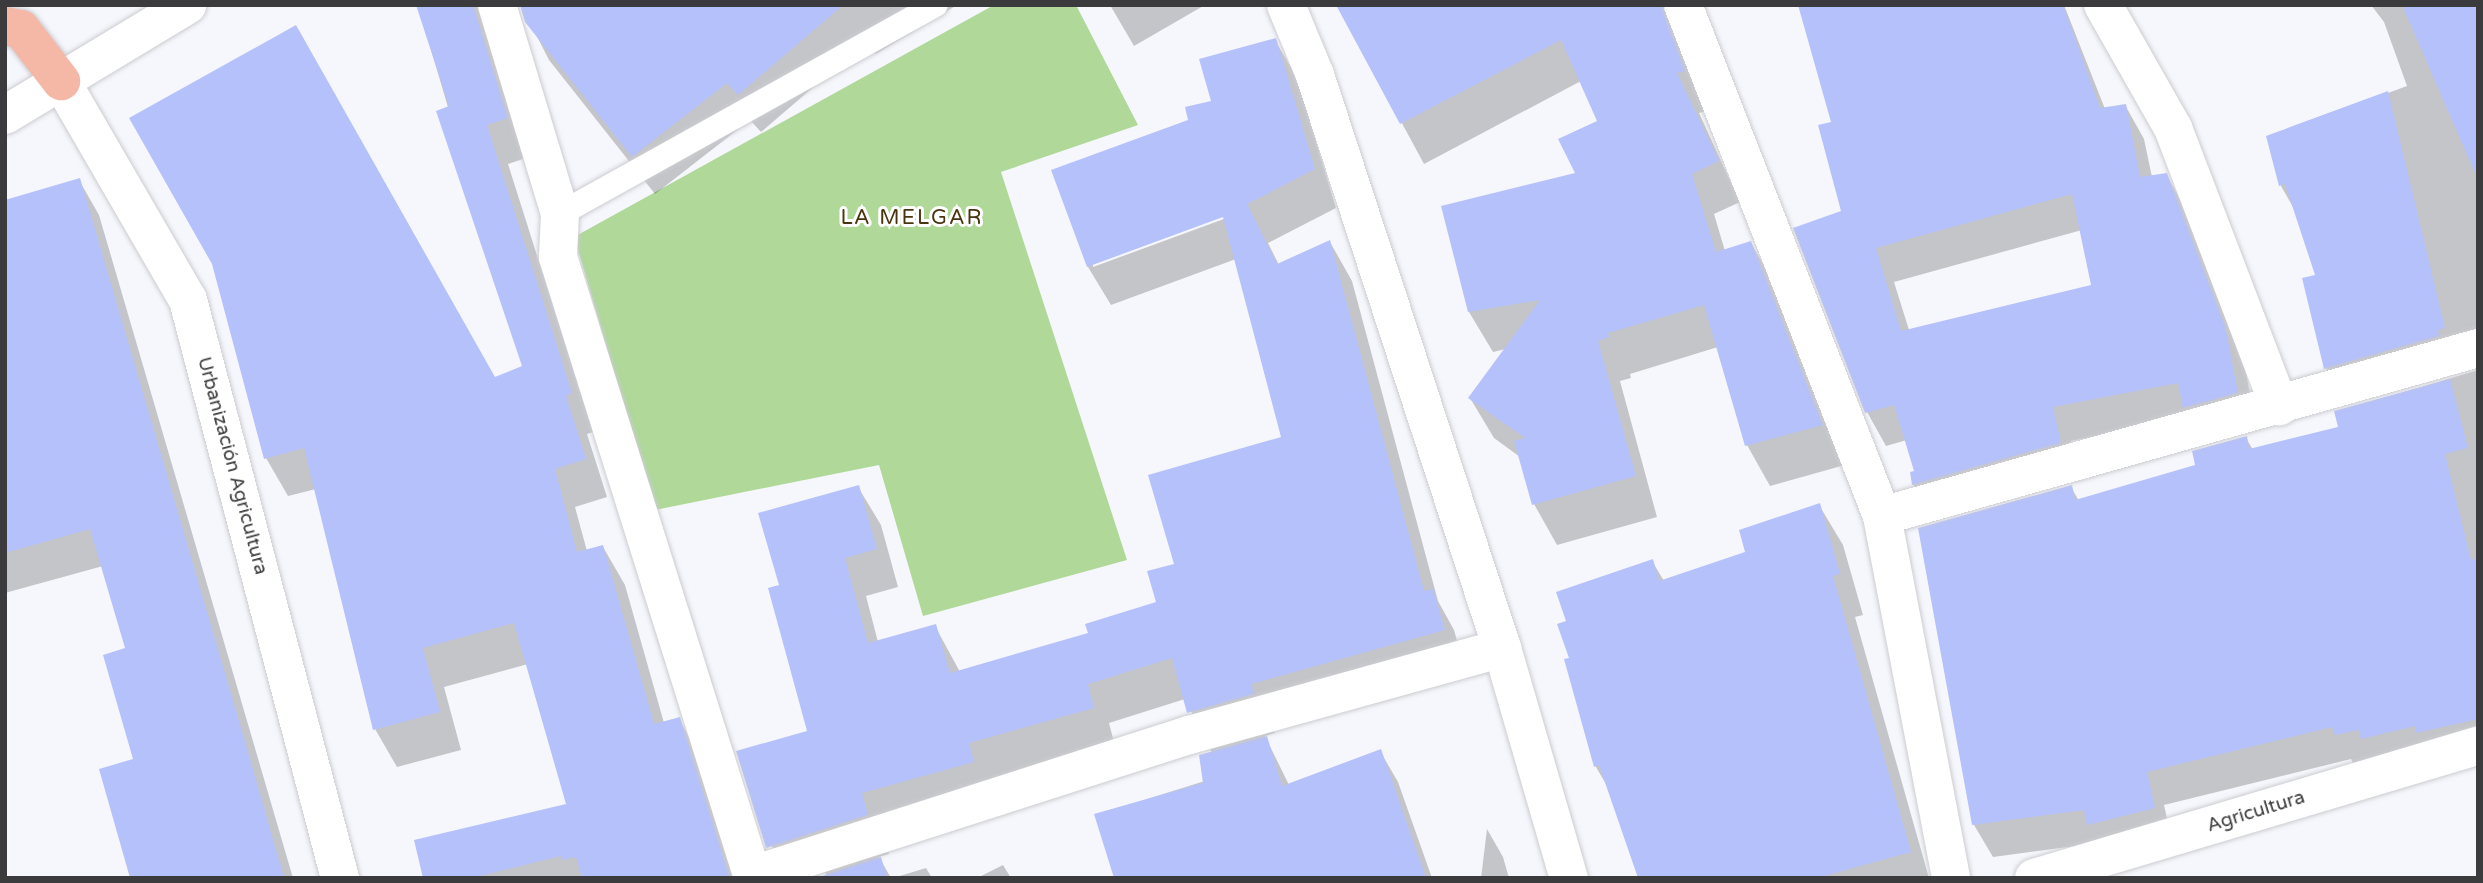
<!DOCTYPE html>
<html>
<head>
<meta charset="utf-8">
<style>
  body { margin:0 }
  #map { position:relative; width:2483px; height:883px; overflow:hidden; background:#f6f7fc; font-family:"Varela Round",sans-serif }
  div>[style] { position:absolute }
  .green>* { inset:0; background:#afd899 }
  .shadow>* { inset:0; background:#0003 }
  .building>* { inset:0; background:#b5c1fa }
  .roads { filter:drop-shadow(0 0 2px #cbccd1) drop-shadow(0 0 2px #cbccd1) }
  .service>* { height:24px; margin:-12px; padding:0 12px; transform-origin:12px; border-radius:12px; background:#fff }
  .minor>* { height:38px; margin:-19px; padding:0 19px; transform-origin:19px; border-radius:19px; background:#fff }
  .secondary>* { height:38px; margin:-19px; padding:0 19px; transform-origin:19px; border-radius:19px; background:#fff }
  .primary>* { height:38px; margin:-19px; padding:0 19px; transform-origin:19px; border-radius:19px; background:#f5b8a7 }
  span { translate:-50% -50%; white-space:nowrap; text-align:center; line-height:1.15; -webkit-text-stroke:6px #fff; paint-order:stroke }
  .street-label { font-size:19px; color:#3b3b3d }
  .neighbourhood-label { font-size:21px; color:#4a330f; letter-spacing:2px }
  .frame { position:absolute; inset:0; border:7px solid #3b3b3d; pointer-events:none }
</style>
</head>
<body>
<div id="map">
  <div class="green">
    <div style="clip-path:polygon(994px 5px,1076px 5px,1138px 125px,1001px 172px,1127px 560px,923px 616px,879px 465px,655px 510px,574px 237px)"></div>
  </div>
  <div class="shadow">
    <div style="clip-path:polygon(418px 5px,481px 5px,529px 157px,508px 164px,593px 432px,587px 434px,607px 497px,575px 507px,587px 551px,603px 547px,625px 585px,664px 723px,679px 719px,701px 758px,739px 878px,425px 878px,568px 805px,528px 664px,444px 687px,461px 750px,397px 767px,375px 729px,316px 489px,288px 496px,266px 458px,524px 367px)"></div>
    <div style="clip-path:polygon(521px 5px,957px 5px,876px 54px,867px 41px,761px 132px,750px 120px,655px 194px,549px 60px)"></div>
    <div style="clip-path:polygon(1110px 5px,1205px 5px,1134px 46px)"></div>
    <div style="clip-path:polygon(1338px 5px,1668px 5px,1707px 111px,1699px 113px,1740px 202px,1714px 214px,1725px 251px,1751px 243px,1774px 283px,1845px 465px,1770px 486px,1747px 445px,1718px 347px,1630px 374px,1631px 378px,1620px 381px,1657px 517px,1557px 545px,1534px 504px,1520px 457px,1494px 438px,1470px 398px,1506px 349px,1493px 352px,1469px 312px,1577px 175px,1600px 122px,1581px 81px,1424px 164px)"></div>
    <div style="clip-path:polygon(evenodd,1812px 5px,2064px 5px,2105px 109px,2125px 105px,2144px 139px,2152px 177px,2166px 174px,2185px 208px,2244px 361px,2256px 427px,2191px 418px,2071px 441px,2080px 477px,1933px 518px,1913px 484px,1916px 472px,1907px 440px,1886px 446px,1867px 412px,1834px 123px,1812px 5px,2082px 230px,2093px 287px,1909px 330px,1894px 282px,2082px 230px)"></div>
    <div style="clip-path:polygon(2371px 5px,2478px 5px,2478px 363px,2344px 400px,2326px 368px,2318px 276px,2297px 214px,2281px 186px,2268px 137px,2407px 86px,2384px 22px)"></div>
    <div style="clip-path:polygon(evenodd,1275px 40px,1297px 78px,1336px 208px,1268px 243px,1279px 265px,1330px 242px,1352px 281px,1438px 601px,1454px 630px,1465px 669px,1272px 722px,1275px 733px,1265px 736px,1289px 785px,1380px 751px,1398px 782px,1432px 878px,1116px 878px,1096px 815px,1208px 780px,1212px 753px,1185px 699px,1109px 723px,1115px 746px,883px 832px,889px 854px,879px 857px,891px 878px,822px 878px,827px 876px,816px 858px,784px 867px,762px 829px,809px 732px,781px 586px,858px 487px,881px 525px,898px 587px,866px 596px,878px 642px,935px 626px,960px 672px,1090px 634px,1158px 603px,1176px 565px,1284px 439px,1236px 259px,1111px 305px,1088px 267px,1054px 171px,1190px 121px,1275px 40px,1230px 213px,1232px 216px,1093px 267px,1093px 263px,1230px 213px)"></div>
    <div style="clip-path:polygon(79px 180px,99px 215px,293px 878px,132px 878px,135px 761px,128px 649px,103px 566px,5px 593px,5px 202px)"></div>
    <div style="clip-path:polygon(2478px 370px,2478px 755px,2355px 767px,2351px 759px,2164px 805px,2172px 841px,2099px 843px,1993px 857px,1974px 825px,1920px 530px,2071px 487px,2079px 501px,2197px 466px,2246px 438px,2253px 450px,2340px 428px,2337px 412px)"></div>
    <div style="clip-path:polygon(1819px 505px,1843px 545px,1863px 615px,1855px 617px,1929px 878px,1639px 878px,1610px 791px,1596px 767px,1566px 660px,1571px 659px,1568px 622px,1652px 561px,1664px 581px,1747px 554px)"></div>
    <div style="clip-path:polygon(1487px 829px,1503px 857px,1509px 878px,1481px 878px)"></div>
    <div style="clip-path:polygon(1003px 865px,1011px 878px,977px 878px)"></div>
    <div style="clip-path:polygon(926px 868px,932px 878px,893px 878px)"></div>
  </div>
  <div class="building">
    <div style="clip-path:polygon(416px 5px,473px 5px,508px 118px,487px 125px,572px 393px,566px 396px,586px 459px,555px 469px,577px 552px,603px 545px,654px 724px,680px 717px,730px 878px,582px 878px,576px 857px,562px 860px,561px 856px,471px 878px,423px 878px,414px 840px,566px 804px,514px 623px,423px 648px,440px 712px,373px 730px,304px 448px,264px 459px,212px 264px,129px 118px,296px 25px,495px 377px,522px 366px,436px 111px,449px 106px)"></div>
    <div style="clip-path:polygon(520px 5px,843px 5px,738px 95px,727px 83px,632px 157px,525px 22px)"></div>
    <div style="clip-path:polygon(1336px 5px,1662px 5px,1685px 71px,1677px 73px,1719px 161px,1692px 174px,1716px 252px,1751px 241px,1823px 425px,1745px 446px,1704px 305px,1608px 333px,1609px 337px,1598px 341px,1636px 476px,1532px 505px,1514px 441px,1525px 438px,1468px 398px,1540px 300px,1468px 312px,1441px 206px,1575px 173px,1558px 139px,1597px 121px,1561px 40px,1400px 124px)"></div>
    <div style="clip-path:polygon(evenodd,1798px 5px,2063px 5px,2100px 108px,2126px 104px,2140px 177px,2167px 173px,2225px 326px,2238px 393px,2183px 408px,2178px 383px,2053px 407px,2061px 443px,1912px 485px,1910px 472px,1914px 471px,1894px 405px,1865px 413px,1793px 228px,1841px 211px,1818px 125px,1831px 122px,1798px 5px,2072px 194px,2091px 285px,1901px 331px,1876px 248px,2072px 194px)"></div>
    <div style="clip-path:polygon(2402px 5px,2478px 5px,2478px 180px)"></div>
    <div style="clip-path:polygon(1276px 38px,1315px 169px,1247px 204px,1277px 264px,1330px 240px,1424px 591px,1433px 589px,1445px 630px,1251px 684px,1254px 694px,1187px 713px,1172px 658px,1088px 684px,1094px 708px,969px 743px,974px 762px,862px 793px,868px 815px,766px 848px,736px 751px,807px 731px,768px 588px,779px 585px,758px 513px,859px 485px,877px 549px,845px 558px,868px 643px,936px 624px,950px 673px,1088px 633px,1085px 624px,1156px 602px,1147px 571px,1174px 564px,1148px 475px,1281px 437px,1223px 217px,1087px 267px,1051px 170px,1188px 120px,1185px 107px,1211px 101px,1199px 59px)"></div>
    <div style="clip-path:polygon(2388px 91px,2445px 328px,2438px 330px,2439px 336px,2324px 369px,2302px 278px,2315px 275px,2285px 184px,2279px 186px,2266px 136px)"></div>
    <div style="clip-path:polygon(80px 178px,241px 728px,284px 878px,130px 878px,99px 769px,133px 759px,103px 655px,125px 648px,90px 529px,5px 553px,5px 200px)"></div>
    <div style="clip-path:polygon(2450px 379px,2468px 448px,2445px 454px,2471px 560px,2478px 558px,2478px 719px,2416px 733px,2415px 726px,2361px 739px,2359px 730px,2335px 735px,2332px 727px,2147px 772px,2155px 808px,2087px 825px,2084px 810px,1972px 825px,1918px 528px,2072px 485px,2075px 500px,2195px 465px,2192px 451px,2247px 436px,2249px 449px,2338px 427px,2334px 411px)"></div>
    <div style="clip-path:polygon(1820px 503px,1840px 574px,1833px 576px,1911px 852px,1817px 878px,1638px 878px,1599px 765px,1594px 767px,1564px 659px,1569px 658px,1557px 624px,1566px 621px,1556px 592px,1653px 559px,1659px 581px,1745px 552px,1739px 530px)"></div>
    <div style="clip-path:polygon(1267px 736px,1282px 786px,1381px 749px,1426px 878px,1114px 878px,1094px 814px,1203px 783px,1199px 755px)"></div>
    <div style="clip-path:polygon(881px 857px,887px 878px,816px 878px)"></div>
  </div>
  <div class="roads">
    <div class="service">
      <div style="left:560px;top:214px;width:430px;rotate:-29.1deg"></div>
    </div>
    <div class="minor">
      <div style="left:497px;top:5px;width:218px;rotate:73.2deg"></div>
      <div style="left:560px;top:214px;width:43px;rotate:92.7deg"></div>
      <div style="left:558px;top:257px;width:651px;rotate:72.57deg"></div>
      <div style="left:1286px;top:5px;width:76px;rotate:67.5deg"></div>
      <div style="left:1315px;top:75px;width:603px;rotate:71.93deg"></div>
      <div style="left:1502px;top:648px;width:240px;rotate:73.8deg"></div>
      <div style="left:1683px;top:5px;width:548px;rotate:68.72deg"></div>
      <div style="left:1882px;top:516px;width:369px;rotate:79.2deg"></div>
      <div style="left:2103px;top:5px;width:142px;rotate:60.4deg"></div>
      <div style="left:2173px;top:128px;width:298px;rotate:69.1deg"></div>
      <div style="left:61px;top:81px;width:253px;rotate:59.9deg"></div>
      <div style="left:188px;top:300px;width:598px;rotate:75.27deg"></div>
      <div style="left:1882px;top:516px;width:619px;rotate:-15.74deg"></div>
      <div style="left:753px;top:875px;width:458px;rotate:-17.8deg"></div>
      <div style="left:1189px;top:735px;width:325px;rotate:-15.5deg"></div>
      <div style="left:2034px;top:878px;width:463px;rotate:-16.6deg"></div>
    </div>
    <div class="secondary">
      <div style="left:5px;top:115px;width:213px;rotate:-31.1deg"></div>
    </div>
    <div class="primary">
      <div style="left:5px;top:26px;width:16px;rotate:11deg"></div>
      <div style="left:21px;top:29px;width:66px;rotate:52.4deg"></div>
    </div>
  </div>
  <div class="street-label">
    <span style="left:232px;top:466px;rotate:75deg">Urbanización Agricultura</span>
    <span style="left:2256px;top:812px;rotate:-17deg">Agricultura</span>
  </div>
  <div class="neighbourhood-label">
    <span style="left:912px;top:218px">LA MELGAR</span>
  </div>
  <div class="frame"></div>
</div>
</body>
</html>
